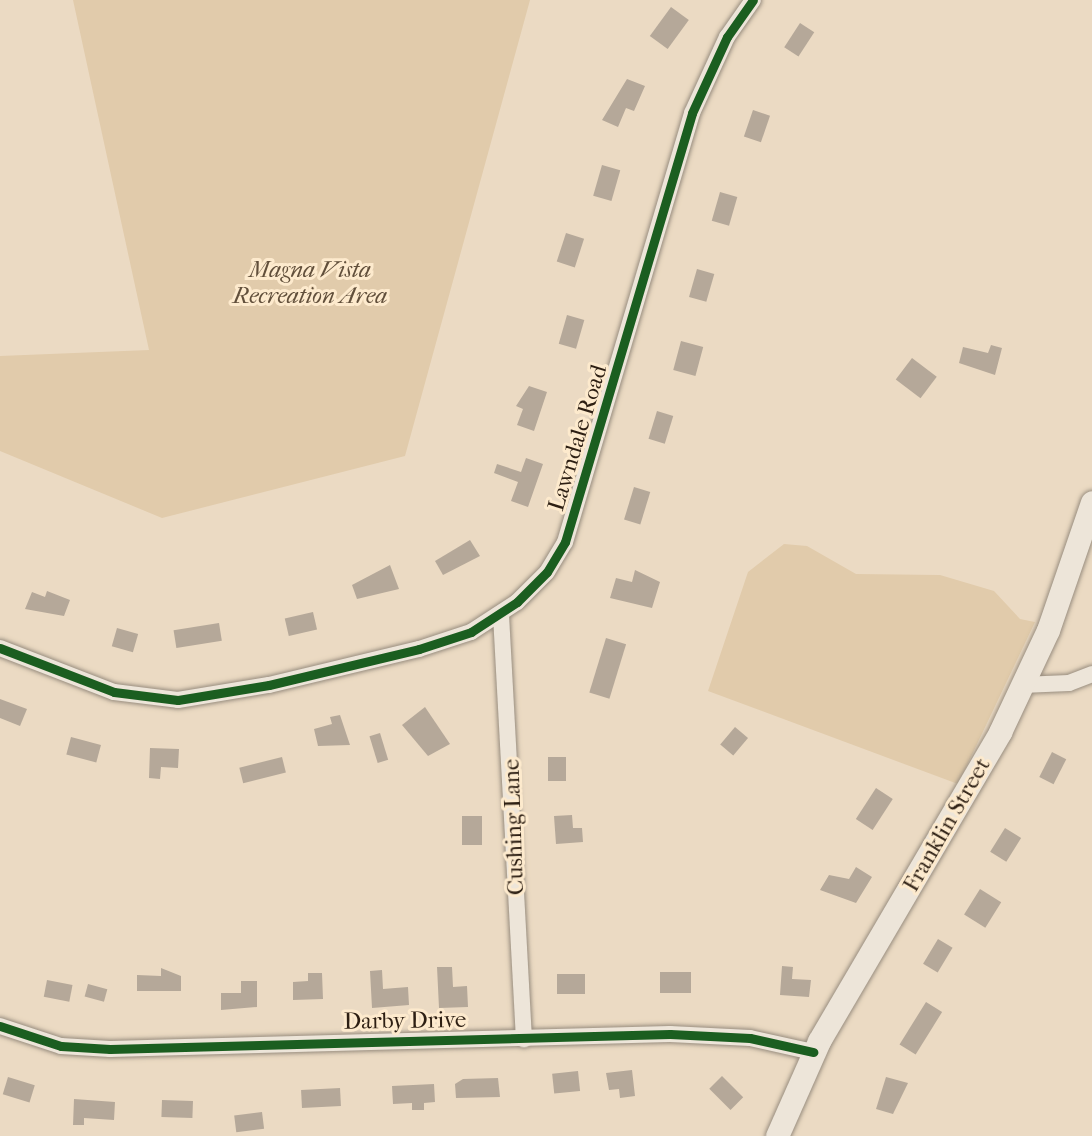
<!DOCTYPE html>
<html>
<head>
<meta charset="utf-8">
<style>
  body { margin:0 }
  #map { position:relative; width:1092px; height:1136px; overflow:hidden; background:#ebdac3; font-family:"IM FELL French Canon",serif }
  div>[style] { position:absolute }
  .green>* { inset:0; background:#e1cbab }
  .building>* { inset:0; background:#b5a899; transform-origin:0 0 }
  .roads { filter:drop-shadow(0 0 2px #988d7f) drop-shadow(0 0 2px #988d7f) }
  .street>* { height:16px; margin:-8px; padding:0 8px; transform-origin:8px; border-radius:8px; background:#ede5d9 }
  .secondary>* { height:23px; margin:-11.5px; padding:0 11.5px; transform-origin:11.5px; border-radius:11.5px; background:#ede5d9 }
  .cycleway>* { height:9px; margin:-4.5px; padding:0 4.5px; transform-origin:4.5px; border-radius:4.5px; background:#1b5e20 }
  span { translate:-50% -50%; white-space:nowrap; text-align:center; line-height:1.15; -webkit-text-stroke:6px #fdeacd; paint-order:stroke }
  .park-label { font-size:23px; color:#614f3b; font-style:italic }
  .street-label { font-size:23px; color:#2d1f13 }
</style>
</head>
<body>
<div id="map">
  <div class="green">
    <div style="clip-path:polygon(73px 0,530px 0,405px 456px,162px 518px,0 451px,0 356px,149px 350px)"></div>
    <div style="clip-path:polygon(784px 544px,807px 546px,856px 574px,940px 575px,994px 591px,1020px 619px,1035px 622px,958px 784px,708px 691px,748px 572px)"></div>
  </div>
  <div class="building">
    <div style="left:671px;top:7px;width:22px;height:36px;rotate:36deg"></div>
    <div style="left:800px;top:23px;width:17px;height:29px;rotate:33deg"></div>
    <div style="clip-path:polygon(627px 79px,645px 86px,634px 111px,626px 108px,618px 127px,602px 120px)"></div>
    <div style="left:753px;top:110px;width:18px;height:28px;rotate:19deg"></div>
    <div style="left:602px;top:165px;width:19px;height:32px;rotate:16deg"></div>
    <div style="left:720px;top:192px;width:18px;height:30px;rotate:16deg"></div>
    <div style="left:566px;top:233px;width:19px;height:30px;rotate:18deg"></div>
    <div style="left:697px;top:269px;width:18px;height:29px;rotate:16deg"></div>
    <div style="left:567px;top:315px;width:18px;height:30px;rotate:16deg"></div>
    <div style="left:681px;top:341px;width:23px;height:30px;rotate:15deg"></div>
    <div style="clip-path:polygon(991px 345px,1002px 348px,995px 375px,959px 363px,963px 347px,988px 353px)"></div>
    <div style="left:912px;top:358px;width:31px;height:27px;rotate:37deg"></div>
    <div style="clip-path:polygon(529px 386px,547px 392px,534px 431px,517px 425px,523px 409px,516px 406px)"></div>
    <div style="left:657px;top:411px;width:17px;height:29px;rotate:17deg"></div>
    <div style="clip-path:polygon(526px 458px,543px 464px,528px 507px,511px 501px,518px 482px,494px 473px,497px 464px,521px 472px)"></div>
    <div style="left:634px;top:487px;width:17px;height:34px;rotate:17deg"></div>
    <div style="clip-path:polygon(470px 540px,480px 556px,443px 575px,435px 561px)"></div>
    <div style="clip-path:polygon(390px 565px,399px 589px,357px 599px,352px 585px)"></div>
    <div style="clip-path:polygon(635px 570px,660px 582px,652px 608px,610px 598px,616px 578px,632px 582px)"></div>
    <div style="clip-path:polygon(47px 591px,70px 600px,64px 616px,25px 609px,32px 592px,45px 597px)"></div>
    <div style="left:313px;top:612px;width:18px;height:29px;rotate:77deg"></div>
    <div style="left:219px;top:623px;width:18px;height:46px;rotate:81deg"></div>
    <div style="left:117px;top:628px;width:22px;height:19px;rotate:16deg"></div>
    <div style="left:606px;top:638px;width:21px;height:57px;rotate:17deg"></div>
    <div style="clip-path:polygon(0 699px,27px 709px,20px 726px,0 718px)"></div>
    <div style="clip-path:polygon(425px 707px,450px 744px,428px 756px,402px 725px)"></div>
    <div style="clip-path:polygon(340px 715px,350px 745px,318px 746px,314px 729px,332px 724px,330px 717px)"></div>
    <div style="left:735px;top:727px;width:17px;height:23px;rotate:40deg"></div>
    <div style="left:380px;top:733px;width:28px;height:11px;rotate:73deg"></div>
    <div style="left:71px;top:737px;width:31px;height:18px;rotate:15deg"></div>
    <div style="clip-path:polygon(150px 748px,179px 749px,178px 768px,161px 767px,160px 779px,149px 778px)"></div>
    <div style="left:1052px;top:752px;width:16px;height:28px;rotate:27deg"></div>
    <div style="left:282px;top:757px;width:16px;height:44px;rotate:76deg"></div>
    <div style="left:548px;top:757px;width:18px;height:24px"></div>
    <div style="left:876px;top:788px;width:20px;height:37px;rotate:33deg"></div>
    <div style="clip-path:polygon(572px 815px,573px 828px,582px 828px,583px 842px,556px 844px,554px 816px)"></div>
    <div style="left:462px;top:816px;width:20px;height:29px"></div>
    <div style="left:1005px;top:828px;width:19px;height:28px;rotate:32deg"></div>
    <div style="clip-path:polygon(856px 867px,872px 877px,856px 903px,820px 890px,829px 875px,849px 879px)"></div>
    <div style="left:980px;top:889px;width:25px;height:30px;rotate:32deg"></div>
    <div style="left:938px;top:939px;width:17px;height:29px;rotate:31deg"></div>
    <div style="clip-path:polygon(782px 966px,793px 967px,792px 979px,811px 980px,809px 997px,780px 995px)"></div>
    <div style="clip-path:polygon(437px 967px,452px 967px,453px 987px,467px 986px,468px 1007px,439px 1008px)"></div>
    <div style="clip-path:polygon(161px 968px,181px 976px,181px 991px,137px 991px,137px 975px,161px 976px)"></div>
    <div style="clip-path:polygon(382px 970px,383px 989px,408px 987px,409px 1005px,372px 1008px,370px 971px)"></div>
    <div style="left:660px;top:972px;width:31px;height:21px"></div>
    <div style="clip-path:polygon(308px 973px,322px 973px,323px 999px,293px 1000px,293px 982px,308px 981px)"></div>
    <div style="left:557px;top:974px;width:28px;height:20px"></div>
    <div style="left:47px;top:980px;width:26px;height:17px;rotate:11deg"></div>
    <div style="clip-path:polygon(241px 981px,257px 981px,257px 1007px,221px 1010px,221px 993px,241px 993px)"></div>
    <div style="left:88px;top:984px;width:20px;height:13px;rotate:15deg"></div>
    <div style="left:926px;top:1002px;width:19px;height:50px;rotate:32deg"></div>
    <div style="clip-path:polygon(632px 1070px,635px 1096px,620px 1098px,619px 1089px,609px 1090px,606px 1073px)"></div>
    <div style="left:578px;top:1071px;width:20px;height:26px;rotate:84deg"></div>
    <div style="left:722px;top:1076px;width:30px;height:18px;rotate:45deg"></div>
    <div style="left:8px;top:1077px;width:28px;height:18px;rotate:17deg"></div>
    <div style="clip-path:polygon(886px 1077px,908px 1083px,893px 1114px,876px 1109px)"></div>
    <div style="clip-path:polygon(498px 1078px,500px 1097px,456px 1098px,455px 1084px,463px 1079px)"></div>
    <div style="clip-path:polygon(434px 1084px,435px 1102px,424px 1103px,424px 1110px,412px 1110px,412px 1103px,393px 1104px,392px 1086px)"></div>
    <div style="left:340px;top:1088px;width:18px;height:39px;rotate:87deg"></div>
    <div style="clip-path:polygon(74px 1099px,115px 1102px,114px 1120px,84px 1118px,84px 1125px,73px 1125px)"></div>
    <div style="left:162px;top:1100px;width:31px;height:17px;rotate:2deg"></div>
    <div style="left:262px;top:1112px;width:17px;height:28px;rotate:83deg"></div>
  </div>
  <div class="roads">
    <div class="street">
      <div style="left:501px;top:615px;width:425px;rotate:86.9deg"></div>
      <div style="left:0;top:648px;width:122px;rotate:21.1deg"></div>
      <div style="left:114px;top:692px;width:64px;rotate:7.1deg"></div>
      <div style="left:178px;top:700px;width:92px;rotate:-9.4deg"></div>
      <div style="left:269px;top:685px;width:154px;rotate:-13.5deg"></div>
      <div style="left:419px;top:649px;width:55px;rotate:-18.1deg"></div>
      <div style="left:471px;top:632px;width:55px;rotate:-33.1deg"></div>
      <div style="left:517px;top:602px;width:42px;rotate:-45deg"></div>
      <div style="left:547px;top:572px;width:35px;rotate:-59deg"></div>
      <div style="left:565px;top:542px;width:447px;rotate:-73.5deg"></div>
      <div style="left:692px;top:113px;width:84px;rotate:-65.3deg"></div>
      <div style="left:727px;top:37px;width:45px;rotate:-54.9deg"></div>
      <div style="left:1022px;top:685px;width:47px;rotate:-2.4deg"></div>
      <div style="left:1069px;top:683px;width:25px;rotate:-21deg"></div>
      <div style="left:0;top:1026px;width:64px;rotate:18.2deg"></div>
      <div style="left:61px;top:1046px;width:49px;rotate:3.5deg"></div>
      <div style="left:110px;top:1049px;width:560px;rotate:-1.53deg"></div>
      <div style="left:670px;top:1034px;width:80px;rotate:2.9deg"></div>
      <div style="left:750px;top:1038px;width:65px;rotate:12.5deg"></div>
    </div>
    <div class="secondary">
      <div style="left:777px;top:1136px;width:104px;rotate:-66.1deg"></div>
      <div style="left:819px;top:1041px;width:358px;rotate:-59.6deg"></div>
      <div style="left:1000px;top:732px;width:113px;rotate:-64.8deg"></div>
      <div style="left:1048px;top:630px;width:135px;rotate:-71deg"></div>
    </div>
  </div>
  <div class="cycleway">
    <div style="left:0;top:648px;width:122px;rotate:21.1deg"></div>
    <div style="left:114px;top:692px;width:64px;rotate:7.1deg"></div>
    <div style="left:178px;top:700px;width:92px;rotate:-9.4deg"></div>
    <div style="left:269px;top:685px;width:154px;rotate:-13.5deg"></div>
    <div style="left:419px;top:649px;width:55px;rotate:-18.1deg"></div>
    <div style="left:471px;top:632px;width:55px;rotate:-33.1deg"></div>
    <div style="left:517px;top:602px;width:42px;rotate:-45deg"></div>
    <div style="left:547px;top:572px;width:35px;rotate:-59deg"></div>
    <div style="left:565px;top:542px;width:447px;rotate:-73.5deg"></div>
    <div style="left:692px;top:113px;width:84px;rotate:-65.3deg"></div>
    <div style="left:727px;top:37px;width:45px;rotate:-54.9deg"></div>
    <div style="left:0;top:1026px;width:64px;rotate:18.2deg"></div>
    <div style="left:61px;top:1046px;width:49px;rotate:3.5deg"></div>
    <div style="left:110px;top:1049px;width:560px;rotate:-1.53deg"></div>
    <div style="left:670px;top:1034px;width:80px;rotate:2.9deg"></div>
    <div style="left:750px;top:1038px;width:65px;rotate:12.5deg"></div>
  </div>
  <div class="park-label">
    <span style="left:310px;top:283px">Magna Vista<br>Recreation Area</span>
  </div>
  <div class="street-label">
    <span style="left:578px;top:438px;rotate:-73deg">Lawndale Road</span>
    <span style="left:947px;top:825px;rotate:-60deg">Franklin Street</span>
    <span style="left:514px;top:827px;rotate:-92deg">Cushing Lane</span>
    <span style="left:405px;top:1021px;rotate:-1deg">Darby Drive</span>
  </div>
</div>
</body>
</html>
